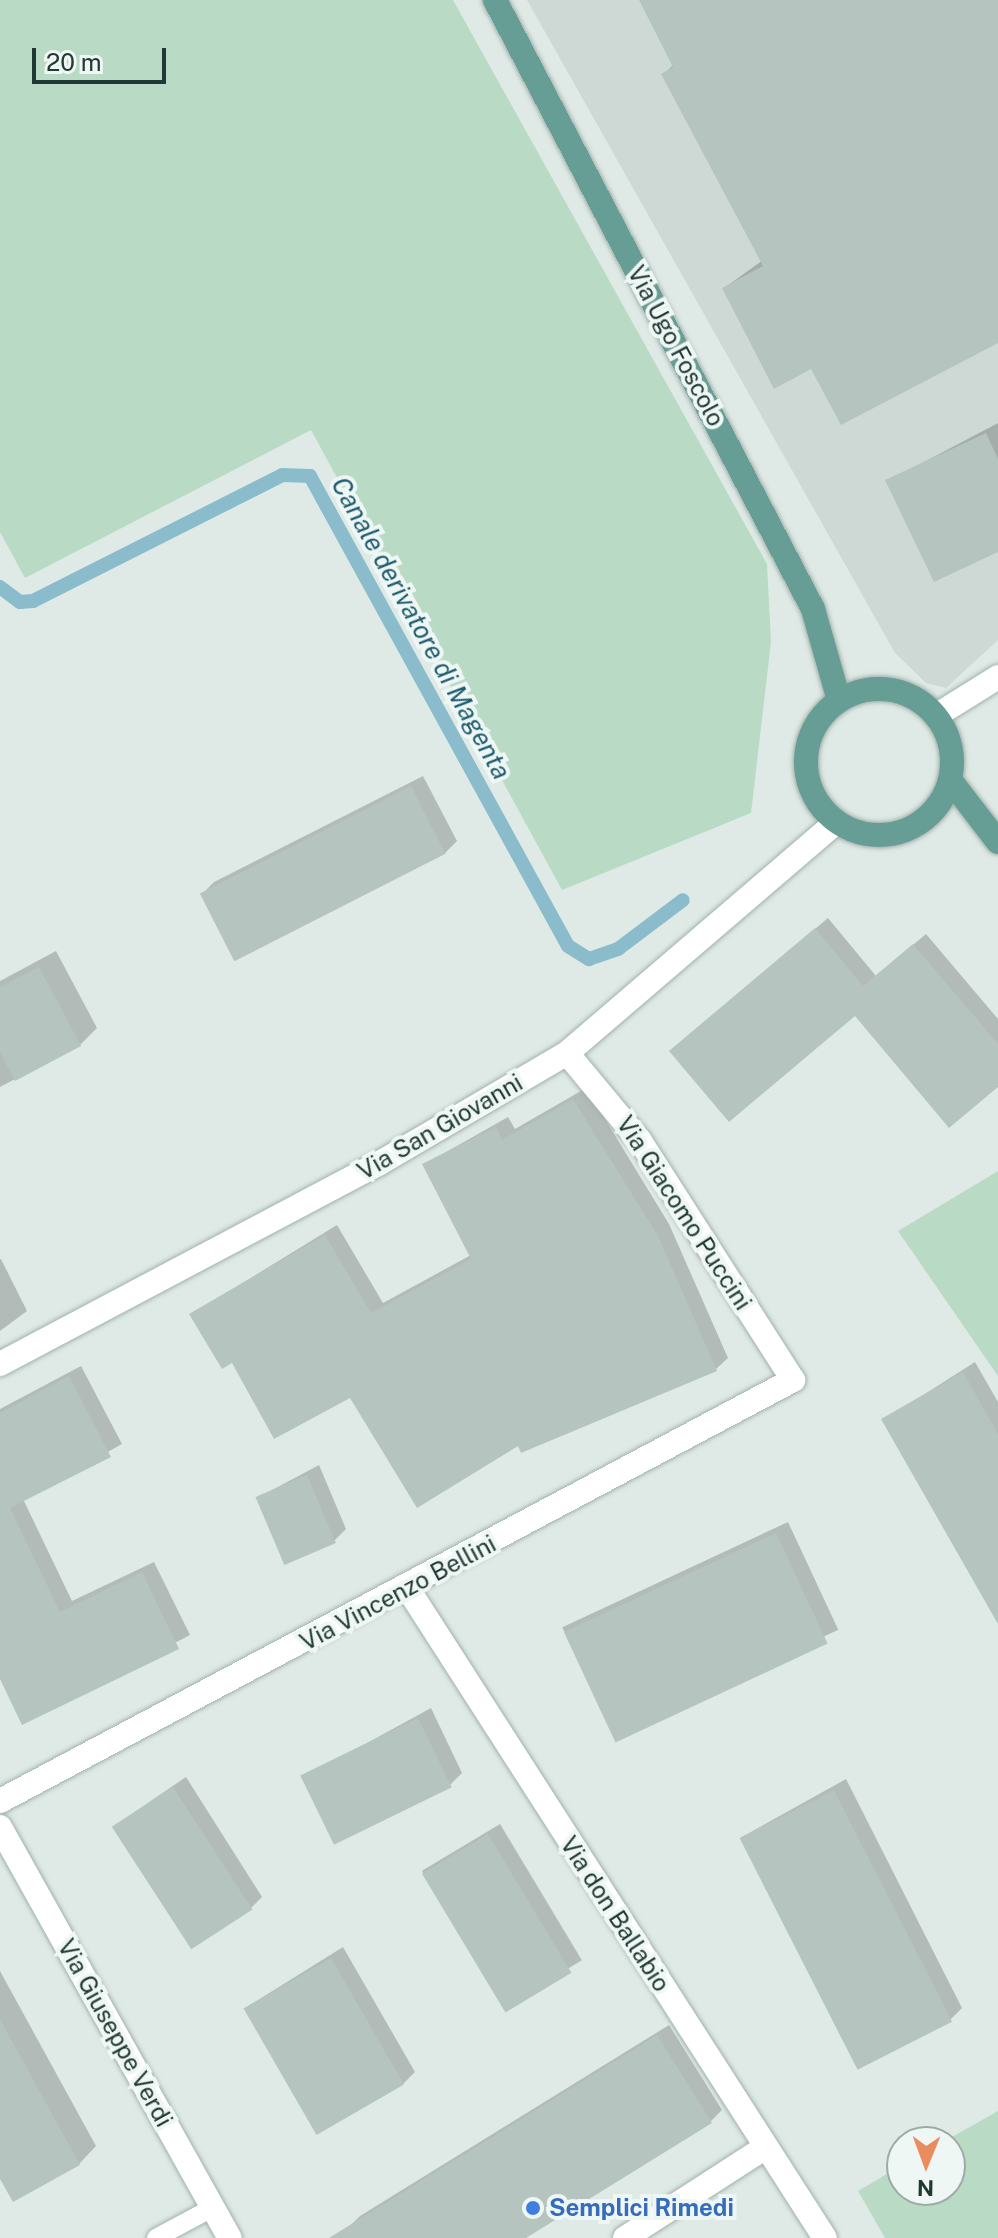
<!DOCTYPE html>
<html>
<head>
<meta charset="utf-8">
<style>
  body { margin:0 }
  #map { position:relative; width:998px; height:2238px; overflow:hidden; background:#dfeae6; font-family:"Public Sans",sans-serif }
  div>[style] { position:absolute }
  .built>* { inset:0; background:#ced9d5 }
  .green>* { inset:0; background:#b9dac5 }
  .shadow>* { inset:0; background:#0003; transform-origin:0 0 }
  .stream>* { height:14px; margin:-7px; padding:0 7px; transform-origin:7px; border-radius:7px; background:#8abccc }
  .building>* { inset:0; background:#b5c4bf; transform-origin:0 0 }
  .roads { filter:drop-shadow(0 0 2px #a2b1ad) drop-shadow(0 0 2px #a2b1ad) }
  .lane>* { height:18px; margin:-9px; padding:0 9px; transform-origin:9px; border-radius:9px; background:#fff }
  .street>* { height:24px; margin:-12px; padding:0 12px; transform-origin:12px; border-radius:12px; background:#fff }
  .secondary>* { height:24px; margin:-12px; padding:0 12px; transform-origin:12px; border-radius:12px; background:#fff }
  .primary>* { height:24px; margin:-12px; padding:0 12px; transform-origin:12px; border-radius:12px; background:#669d94 }
  .primary>.ring { margin:-12px; padding:0; box-sizing:content-box; background:none; border:24px solid #669d94; border-radius:50% }
  .dots>* { width:22px; height:22px; translate:-50% -50%; box-sizing:border-box; border:4px solid #eff7f4; border-radius:50% }
  span { translate:-50% -50%; white-space:nowrap; text-align:center; line-height:1.15; -webkit-text-stroke:8px #eff7f4; paint-order:stroke }
  .street-label { font-size:24px; color:#213934 }
  .shop-label { font-size:24px; color:#366cbe; font-weight:700 }
  .left { translate:0 -50%; text-align:left }
  .water-label { font-size:26px; color:#1f5c71; font-style:italic }
  .north { position:absolute; left:886px; top:2126px; width:80px; height:80px; box-sizing:border-box; background:#eff7f4; border:2px solid #9daba7; border-radius:50%; rotate:181deg; font-size:22px; font-weight:700; line-height:32px; text-align:center; color:#213934 }
  .north::after { content:''; display:block; margin:auto; width:28px; height:36px; background:#ea8c5d; clip-path:polygon(50% 0,100% 100%,50% 72%,0 100%) }
  .scale { position:absolute; left:32px; top:48px; width:134px; height:36px; box-sizing:border-box; border:4px solid #213934; border-top:0; padding-left:10px; font-size:24px; line-height:28px; white-space:nowrap; color:#213934; -webkit-text-stroke:6px #eff7f4; paint-order:stroke }
</style>
</head>
<body>
<div id="map">
  <div class="built">
    <div style="clip-path:polygon(527px 0,998px 0,998px 640px,946px 688px,926px 683px,895px 653px)"></div>
  </div>
  <div class="green">
    <div style="clip-path:polygon(0 0,453px 0,767px 564px,771px 642px,751px 813px,562px 890px,311px 430px,25px 578px,0 532px)"></div>
    <div style="clip-path:polygon(998px 1171px,998px 1376px,898px 1231px)"></div>
    <div style="clip-path:polygon(998px 2111px,998px 2238px,885px 2238px,858px 2191px,902px 2165px,902px 2190px,950px 2190px,950px 2142px,943px 2142px)"></div>
  </div>
  <div class="shadow">
    <div style="clip-path:polygon(641px 0,998px 0,998px 341px,724px 288px,763px 260px,664px 74px,674px 64px)"></div>
    <div style="clip-path:polygon(998px 423px,998px 550px,888px 481px)"></div>
    <div style="clip-path:polygon(423px 776px,457px 841px,445px 853px,236px 960px,202px 894px,214px 882px)"></div>
    <div style="clip-path:polygon(828px 918px,876px 976px,926px 934px,998px 1019px,998px 1084px,855px 1013px,683px 1040px)"></div>
    <div style="clip-path:polygon(56px 951px,97px 1028px,80px 1045px,0 1087px,0 981px)"></div>
    <div style="clip-path:polygon(586px 1088px,669px 1224px,728px 1358px,716px 1369px,518px 1443px,233px 1361px,192px 1314px,337px 1225px,383px 1303px,471px 1255px,425px 1164px,508px 1117px,515px 1129px)"></div>
    <div style="clip-path:polygon(1px 1259px,27px 1311px,0 1331px,0 1259px)"></div>
    <div style="clip-path:polygon(975px 1362px,998px 1402px,998px 1620px,884px 1420px)"></div>
    <div style="clip-path:polygon(81px 1366px,122px 1444px,23px 1499px,72px 1601px,154px 1562px,190px 1635px,23px 1722px,0 1675px,0 1409px)"></div>
    <div style="clip-path:polygon(319px 1465px,346px 1529px,334px 1541px,259px 1497px)"></div>
    <div style="left:788px;top:1522px;width:119px;height:249px;rotate:65deg"></div>
    <div style="clip-path:polygon(431px 1708px,462px 1773px,450px 1785px,303px 1778px)"></div>
    <div style="clip-path:polygon(186px 1777px,262px 1897px,250px 1909px,114px 1826px)"></div>
    <div style="clip-path:polygon(846px 1779px,962px 2008px,950px 2020px,742px 1837px)"></div>
    <div style="left:500px;top:1824px;width:159px;height:91px;rotate:59deg"></div>
    <div style="clip-path:polygon(343px 1947px,415px 2072px,403px 2084px,245px 2008px)"></div>
    <div style="clip-path:polygon(0 1971px,96px 2146px,79px 2164px,0 2175px)"></div>
    <div style="clip-path:polygon(669px 2025px,722px 2110px,710px 2122px,522px 2238px,354px 2238px,348px 2228px,360px 2216px)"></div>
  </div>
  <div class="stream">
    <div style="left:0;top:587px;width:25px;rotate:37deg"></div>
    <div style="left:20px;top:602px;width:13px;rotate:-4deg"></div>
    <div style="left:33px;top:601px;width:279px;rotate:-26.8deg"></div>
    <div style="left:282px;top:475px;width:28px;rotate:2deg"></div>
    <div style="left:310px;top:476px;width:536px;rotate:61.24deg"></div>
    <div style="left:568px;top:946px;width:25px;rotate:32deg"></div>
    <div style="left:589px;top:959px;width:31px;rotate:-19deg"></div>
    <div style="left:618px;top:949px;width:81px;rotate:-37deg"></div>
  </div>
  <div class="building">
    <div style="clip-path:polygon(639px 0,998px 0,998px 343px,841px 425px,811px 369px,774px 389px,722px 288px,763px 266px,661px 74px,673px 67px)"></div>
    <div style="clip-path:polygon(986px 433px,998px 459px,998px 552px,934px 582px,885px 480px)"></div>
    <div style="left:411px;top:786px;width:76px;height:237px;rotate:63deg"></div>
    <div style="clip-path:polygon(815px 928px,863px 986px,913px 944px,998px 1044px,998px 1087px,949px 1128px,855px 1016px,729px 1122px,669px 1051px)"></div>
    <div style="clip-path:polygon(39px 967px,81px 1046px,15px 1081px,0 1052px,0 987px)"></div>
    <div style="clip-path:polygon(573px 1099px,658px 1236px,717px 1371px,521px 1453px,518px 1446px,417px 1508px,350px 1398px,274px 1439px,232px 1363px,222px 1369px,189px 1314px,325px 1235px,371px 1313px,471px 1259px,422px 1164px,496px 1127px,502px 1140px)"></div>
    <div style="clip-path:polygon(963px 1372px,998px 1434px,998px 1624px,881px 1419px)"></div>
    <div style="clip-path:polygon(69px 1376px,111px 1457px,10px 1508px,60px 1612px,142px 1572px,179px 1649px,22px 1725px,0 1679px,0 1413px)"></div>
    <div style="left:307px;top:1475px;width:74px;height:56px;rotate:67deg"></div>
    <div style="left:776px;top:1533px;width:122px;height:234px;rotate:65deg"></div>
    <div style="left:418px;top:1718px;width:77px;height:131px;rotate:64deg"></div>
    <div style="left:173px;top:1787px;width:146px;height:73px;rotate:57deg"></div>
    <div style="left:834px;top:1790px;width:260px;height:106px;rotate:63deg"></div>
    <div style="left:488px;top:1834px;width:162px;height:77px;rotate:59deg"></div>
    <div style="left:331px;top:1958px;width:146px;height:101px;rotate:60deg"></div>
    <div style="clip-path:polygon(0 2019px,80px 2165px,13px 2202px,0 2179px)"></div>
    <div style="clip-path:polygon(657px 2035px,712px 2123px,526px 2238px,329px 2238px)"></div>
  </div>
  <div class="roads">
    <div class="lane">
      <div style="left:156px;top:2238px;width:64px;rotate:-28.2deg"></div>
    </div>
    <div class="street">
      <div style="left:408px;top:1589px;width:771px;rotate:57.28deg"></div>
      <div style="left:0;top:1801px;width:898px;rotate:-27.96deg"></div>
      <div style="left:793px;top:1380px;width:284px;rotate:-122.6deg"></div>
      <div style="left:640px;top:1141px;width:114px;rotate:-129.7deg"></div>
      <div style="left:0;top:1827px;width:471px;rotate:60.8deg"></div>
      <div style="left:625px;top:2238px;width:166px;rotate:-32.9deg"></div>
    </div>
    <div class="secondary">
      <div style="left:937px;top:715px;width:72px;rotate:-31.9deg"></div>
      <div style="left:0;top:1364px;width:428px;rotate:-27.9deg"></div>
      <div style="left:378px;top:1164px;width:219px;rotate:-30.4deg"></div>
      <div style="left:567px;top:1053px;width:353px;rotate:-40.6deg"></div>
    </div>
    <div class="primary">
      <div style="left:495px;top:0;width:687px;rotate:62.43deg"></div>
      <div style="left:813px;top:609px;width:95px;rotate:74.1deg"></div>
      <div class="ring" style="left:806px;top:689px;width:122px;height:122px"></div>
      <div style="left:951px;top:781px;width:77px;rotate:52.4deg"></div>
    </div>
  </div>
  <div class="dots">
    <div style="left:533px;top:2208px;background:#3f7fe0"></div>
  </div>
  <div class="street-label">
    <span style="left:676px;top:346px;rotate:62deg">Via Ugo Foscolo</span>
    <span style="left:440px;top:1127px;rotate:-30deg">Via San Giovanni</span>
    <span style="left:684px;top:1213px;rotate:57deg">Via Giacomo Puccini</span>
    <span style="left:398px;top:1593px;rotate:-28deg">Via Vincenzo Bellini</span>
    <span style="left:615px;top:1914px;rotate:57deg">Via don Ballabio</span>
    <span style="left:115px;top:2033px;rotate:61deg">Via Giuseppe Verdi</span>
  </div>
  <div class="shop-label">
    <span class="left" style="left:549px;top:2208px">Semplici Rimedi</span>
  </div>
  <div class="water-label">
    <span style="left:421px;top:628px;rotate:61deg">Canale derivatore di Magenta</span>
  </div>
  <div class="north">N</div>
  <div class="scale">20 m</div>
</div>
</body>
</html>
